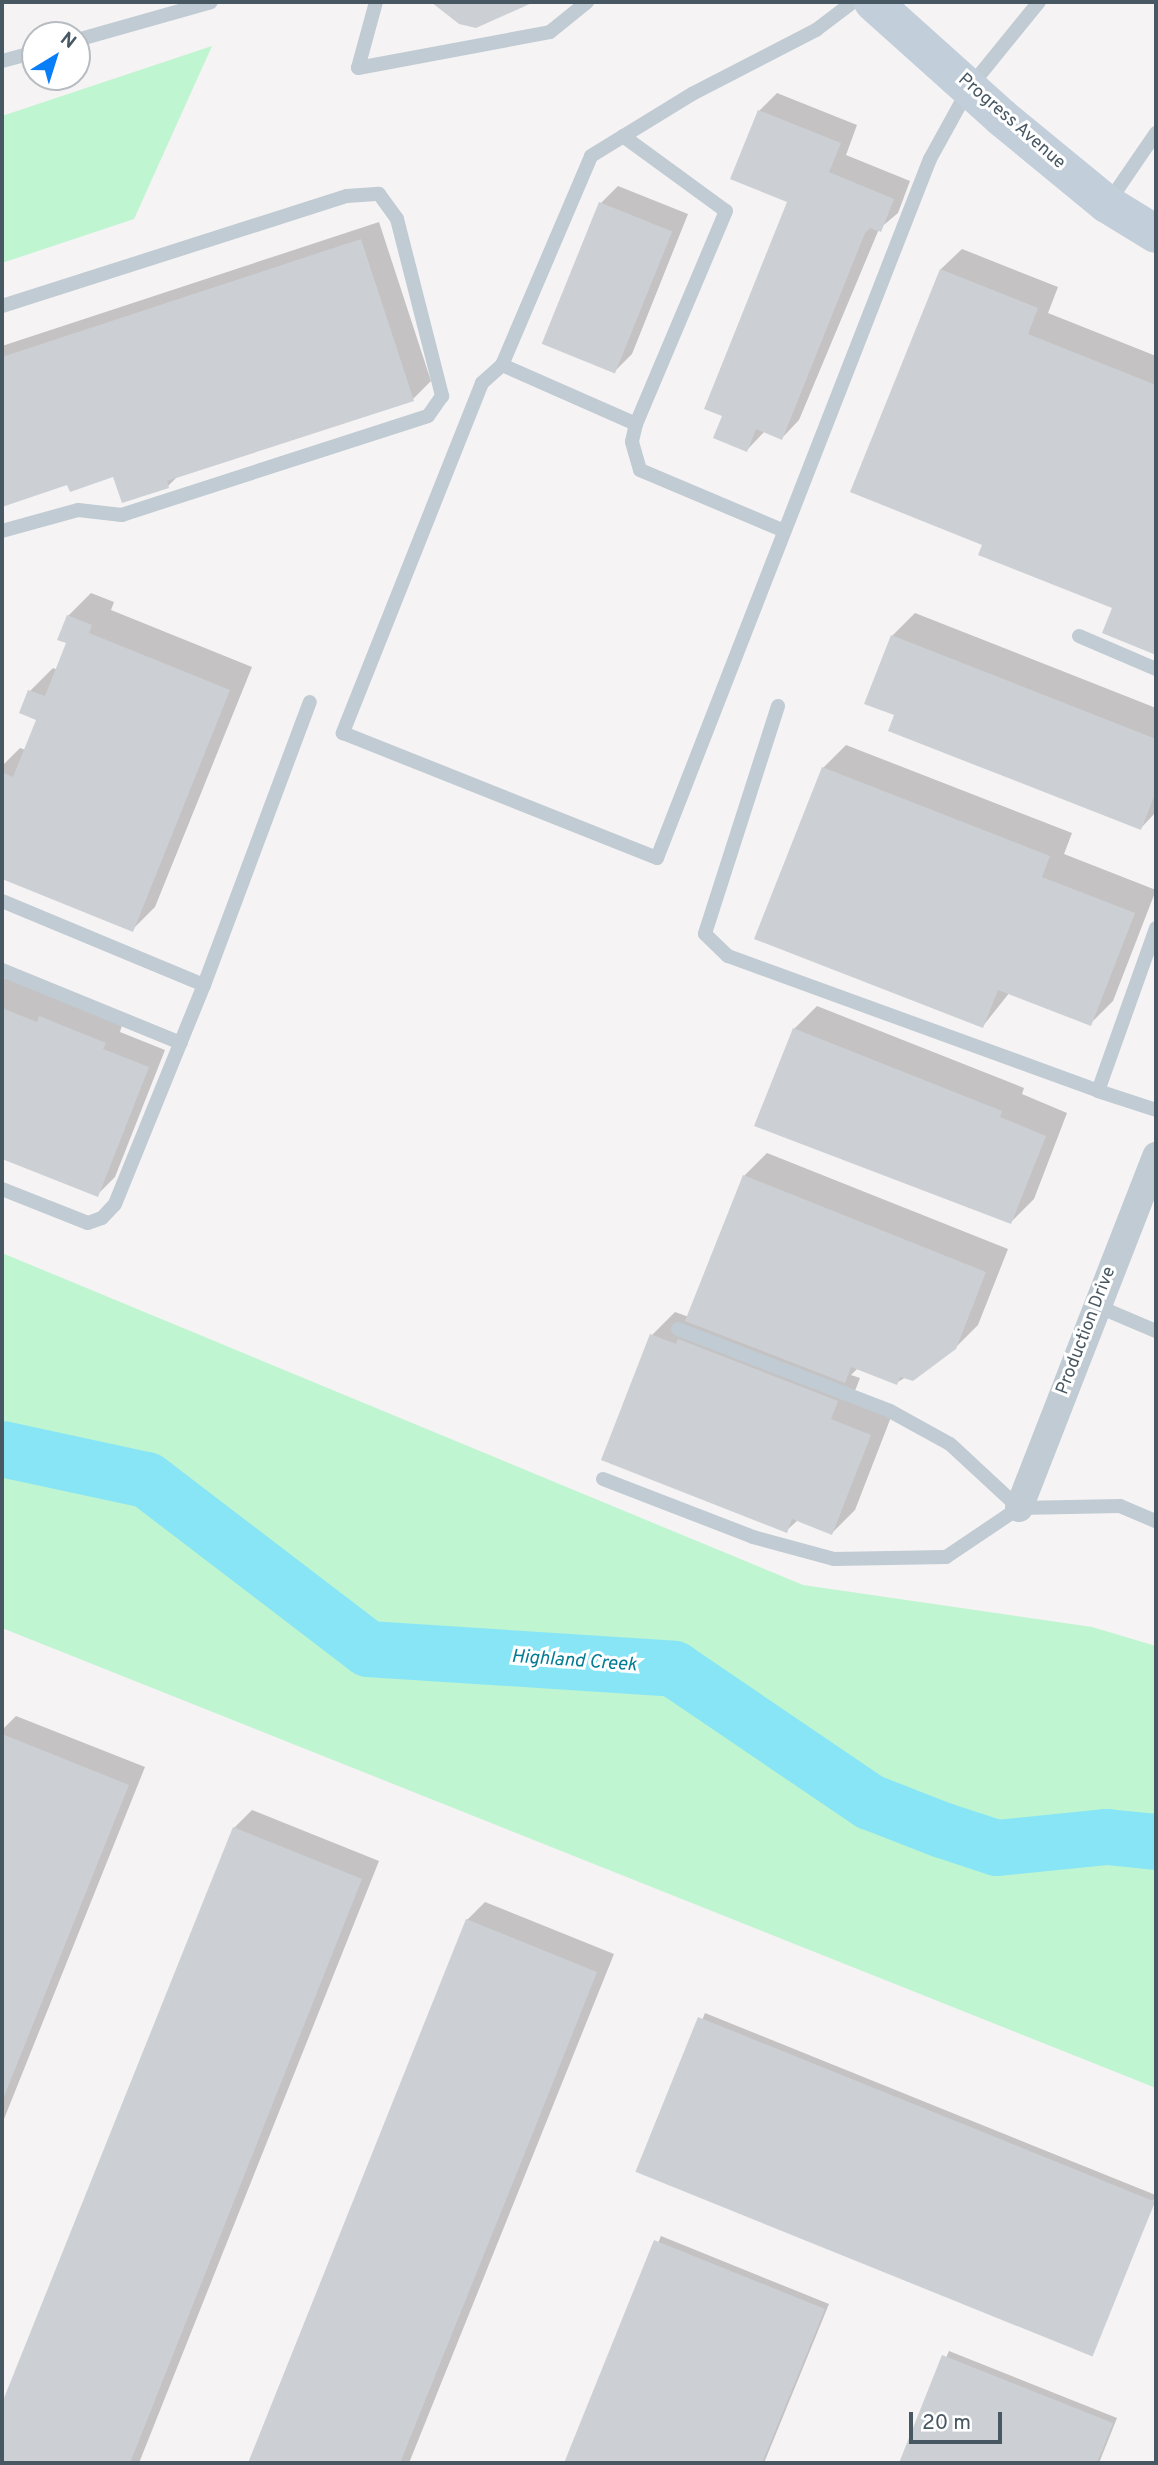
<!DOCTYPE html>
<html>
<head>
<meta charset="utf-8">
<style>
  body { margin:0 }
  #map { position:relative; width:1158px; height:2465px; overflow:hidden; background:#f5f3f3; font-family:Overpass,sans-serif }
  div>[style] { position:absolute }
  .green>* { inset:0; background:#bff5d1 }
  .shadow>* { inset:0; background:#0003; transform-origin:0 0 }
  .river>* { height:56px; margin:-28px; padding:0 28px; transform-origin:28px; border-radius:28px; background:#88e5f6 }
  .building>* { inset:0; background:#ccd0d5; transform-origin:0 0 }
  .lane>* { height:14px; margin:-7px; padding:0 7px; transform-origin:7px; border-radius:7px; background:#c0cbd3 }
  .street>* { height:28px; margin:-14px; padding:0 14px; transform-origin:14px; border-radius:14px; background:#c0cbd3 }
  .secondary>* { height:38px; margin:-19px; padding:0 19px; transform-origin:19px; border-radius:19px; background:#c2cfdb }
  span { translate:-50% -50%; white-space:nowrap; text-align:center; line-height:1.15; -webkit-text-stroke:6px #fff; paint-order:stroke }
  .street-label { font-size:18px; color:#485863 }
  .water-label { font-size:19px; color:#047c93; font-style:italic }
  .frame { position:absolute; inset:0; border:4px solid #485863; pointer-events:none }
  .north { position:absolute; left:21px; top:21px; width:70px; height:70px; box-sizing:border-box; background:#fff; border:2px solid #b6bcc1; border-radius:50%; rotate:38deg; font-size:19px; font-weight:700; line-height:28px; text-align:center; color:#485863 }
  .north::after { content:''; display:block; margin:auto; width:24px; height:32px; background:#097ef9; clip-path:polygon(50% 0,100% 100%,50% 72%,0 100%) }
  .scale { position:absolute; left:909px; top:2412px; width:93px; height:32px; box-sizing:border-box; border:4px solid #485863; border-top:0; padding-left:9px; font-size:21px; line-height:24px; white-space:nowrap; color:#485863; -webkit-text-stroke:5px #fff; paint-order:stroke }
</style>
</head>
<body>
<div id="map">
  <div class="green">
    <div style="clip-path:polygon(212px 46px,134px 219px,2px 263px,2px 116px)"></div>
    <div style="clip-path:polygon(2px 1253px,803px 1585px,1092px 1627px,1156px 1646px,1156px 2088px,2px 1628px)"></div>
  </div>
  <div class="shadow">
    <div style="clip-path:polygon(777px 93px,857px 125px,846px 155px,910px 181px,898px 213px,879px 229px,799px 420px,782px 438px,765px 431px,747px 450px,789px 201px,759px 111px)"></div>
    <div style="clip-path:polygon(618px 186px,688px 214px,632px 354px,615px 371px,601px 203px)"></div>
    <div style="clip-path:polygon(379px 222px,431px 381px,413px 399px,179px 475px,168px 486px,114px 475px,69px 483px,2px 504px,2px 346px)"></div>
    <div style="clip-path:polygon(962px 249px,1058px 287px,1048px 313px,1156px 356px,1156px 653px,1104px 632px,1114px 607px,984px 544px,852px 491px,941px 269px)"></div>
    <div style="clip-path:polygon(91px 593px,114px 602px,111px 610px,252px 667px,155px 907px,132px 930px,2px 878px,2px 810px,6px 800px,2px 798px,2px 766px,20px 748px,26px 750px,38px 719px,21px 712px,30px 691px,53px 668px,58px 670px,69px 642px,68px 616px)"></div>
    <div style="clip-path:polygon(915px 613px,1156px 708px,1156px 812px,1141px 828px,896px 714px,892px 636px)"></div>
    <div style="clip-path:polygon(846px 745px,1072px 833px,1064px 854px,1156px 890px,1113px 1001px,1090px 1024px,1010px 992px,983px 1026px,823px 768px)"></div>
    <div style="clip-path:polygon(5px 978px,122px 1025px,120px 1032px,165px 1050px,115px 1177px,97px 1195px,2px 1157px,2px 982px)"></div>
    <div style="clip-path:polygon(817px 1006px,1024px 1088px,1022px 1094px,1067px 1113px,1034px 1199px,1011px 1222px,794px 1029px)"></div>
    <div style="clip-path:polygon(767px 1153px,1008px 1249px,978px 1325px,955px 1348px,896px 1383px,858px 1368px,851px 1375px,860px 1378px,853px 1396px,893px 1412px,855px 1510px,832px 1533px,798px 1520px,786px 1531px,603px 1459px,652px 1335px,675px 1312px,689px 1317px,744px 1176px)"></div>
    <div style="clip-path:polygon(16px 1716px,145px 1767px,2px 2124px,2px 1730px)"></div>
    <div style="clip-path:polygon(252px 1810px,379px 1861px,139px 2463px,2px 2463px,2px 2408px,234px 1828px)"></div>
    <div style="clip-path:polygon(485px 1902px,614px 1954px,409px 2463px,250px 2463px,467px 1920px)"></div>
    <div style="left:705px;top:2013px;width:486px;height:172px;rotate:22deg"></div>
    <div style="clip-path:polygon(661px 2236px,829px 2304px,764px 2463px,566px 2463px)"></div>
    <div style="clip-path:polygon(949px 2351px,1117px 2418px,1099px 2463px,901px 2463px)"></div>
  </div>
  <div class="river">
    <div style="left:2px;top:1449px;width:148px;rotate:12.1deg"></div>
    <div style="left:147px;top:1480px;width:278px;rotate:37.4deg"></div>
    <div style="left:368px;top:1649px;width:307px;rotate:3.7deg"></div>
    <div style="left:674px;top:1669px;width:237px;rotate:34.2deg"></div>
    <div style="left:870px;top:1802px;width:77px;rotate:21.3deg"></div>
    <div style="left:942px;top:1830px;width:58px;rotate:18.1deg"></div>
    <div style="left:997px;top:1848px;width:111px;rotate:-5.7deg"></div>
    <div style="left:1107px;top:1837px;width:49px;rotate:5.8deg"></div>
  </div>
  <div class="building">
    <div style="clip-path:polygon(431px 2px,534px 2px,476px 28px,459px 24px)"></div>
    <div style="clip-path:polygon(758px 110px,841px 143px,829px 172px,894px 199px,881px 232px,870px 228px,865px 233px,782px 440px,756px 429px,747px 452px,713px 438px,722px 416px,704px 409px,787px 202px,730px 179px)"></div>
    <div style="left:599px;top:202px;width:79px;height:153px;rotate:22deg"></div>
    <div style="clip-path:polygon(361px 239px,414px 401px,167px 481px,169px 488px,122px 503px,113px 477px,70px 492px,67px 485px,2px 507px,2px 357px)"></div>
    <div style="clip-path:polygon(940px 269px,1038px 308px,1028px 334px,1156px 385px,1156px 655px,1102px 633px,1112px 608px,978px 555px,982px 545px,850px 492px)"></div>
    <div style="clip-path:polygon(67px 615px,92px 625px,89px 633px,230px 690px,133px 932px,2px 879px,2px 772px,13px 777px,36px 720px,19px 713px,28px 690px,45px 696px,66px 643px,57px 640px)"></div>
    <div style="clip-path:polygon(891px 635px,1156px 739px,1156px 791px,1141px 830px,888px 731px,894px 715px,864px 704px)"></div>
    <div style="clip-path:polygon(822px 767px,1050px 856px,1042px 877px,1135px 913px,1091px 1026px,998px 990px,983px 1028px,754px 939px)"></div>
    <div style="clip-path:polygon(2px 1008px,37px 1022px,39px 1016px,106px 1043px,103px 1049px,149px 1067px,98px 1197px,2px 1159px)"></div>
    <div style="clip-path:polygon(793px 1028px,1002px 1111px,1000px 1117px,1046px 1136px,1011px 1224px,754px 1126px)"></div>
    <div style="clip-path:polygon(743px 1175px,986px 1272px,956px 1349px,913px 1381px,900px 1377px,897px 1385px,851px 1367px,845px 1383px,685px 1321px)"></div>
    <div style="clip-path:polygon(650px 1334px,676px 1344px,678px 1339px,838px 1401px,831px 1419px,871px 1435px,832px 1535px,792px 1519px,787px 1533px,601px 1460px)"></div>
    <div style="clip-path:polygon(2px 1734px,129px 1785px,3px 2099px,2px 2099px)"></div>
    <div style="clip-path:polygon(233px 1827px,362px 1879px,130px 2463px,2px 2463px,2px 2403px)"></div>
    <div style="clip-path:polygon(466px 1919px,597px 1972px,530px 2140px,400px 2463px,248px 2463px)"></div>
    <div style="left:698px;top:2017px;width:493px;height:167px;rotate:22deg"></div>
    <div style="clip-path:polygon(654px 2240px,825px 2309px,762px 2463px,564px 2463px)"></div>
    <div style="clip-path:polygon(942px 2355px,1113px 2423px,1097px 2463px,899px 2463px)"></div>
  </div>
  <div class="lane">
    <div style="left:376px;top:2px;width:68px;rotate:105.3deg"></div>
    <div style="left:358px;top:68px;width:195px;rotate:-10.6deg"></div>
    <div style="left:550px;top:32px;width:48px;rotate:-39deg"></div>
    <div style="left:77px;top:40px;width:139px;rotate:-15.8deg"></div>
    <div style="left:2px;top:61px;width:34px;rotate:-15deg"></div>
    <div style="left:623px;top:136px;width:127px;rotate:36.1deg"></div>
    <div style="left:726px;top:211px;width:231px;rotate:112.9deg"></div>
    <div style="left:636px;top:424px;width:146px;rotate:-156.2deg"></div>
    <div style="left:502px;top:365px;width:227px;rotate:-66.9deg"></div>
    <div style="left:591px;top:156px;width:119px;rotate:-31.5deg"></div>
    <div style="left:692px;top:94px;width:140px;rotate:-27.3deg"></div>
    <div style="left:816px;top:30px;width:46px;rotate:-37.1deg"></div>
    <div style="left:1108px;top:203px;width:85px;rotate:-55.6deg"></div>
    <div style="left:2px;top:306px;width:362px;rotate:-17.7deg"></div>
    <div style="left:347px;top:196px;width:32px;rotate:-4deg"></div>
    <div style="left:379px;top:194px;width:31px;rotate:54deg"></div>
    <div style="left:397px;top:219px;width:183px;rotate:75.7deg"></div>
    <div style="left:442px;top:396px;width:24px;rotate:125deg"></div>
    <div style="left:428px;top:416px;width:322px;rotate:162.1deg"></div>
    <div style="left:122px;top:515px;width:44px;rotate:-173.5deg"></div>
    <div style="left:78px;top:510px;width:79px;rotate:164.6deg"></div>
    <div style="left:502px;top:365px;width:27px;rotate:138deg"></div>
    <div style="left:482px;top:383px;width:377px;rotate:111.7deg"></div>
    <div style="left:343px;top:733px;width:338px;rotate:21.7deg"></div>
    <div style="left:657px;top:858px;width:750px;rotate:-68.67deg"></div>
    <div style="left:930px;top:159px;width:81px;rotate:-61.2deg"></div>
    <div style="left:969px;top:88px;width:111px;rotate:-50.9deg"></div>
    <div style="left:636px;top:424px;width:18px;rotate:103deg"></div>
    <div style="left:632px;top:442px;width:29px;rotate:74deg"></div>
    <div style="left:640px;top:470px;width:154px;rotate:22.9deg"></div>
    <div style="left:1079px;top:636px;width:84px;rotate:23.2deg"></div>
    <div style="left:778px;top:706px;width:239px;rotate:107.8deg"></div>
    <div style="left:705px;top:934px;width:32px;rotate:44deg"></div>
    <div style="left:728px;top:956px;width:394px;rotate:20deg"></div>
    <div style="left:1098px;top:1091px;width:173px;rotate:-70.4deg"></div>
    <div style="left:2px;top:901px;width:219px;rotate:22.6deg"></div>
    <div style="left:2px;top:970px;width:193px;rotate:22.2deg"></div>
    <div style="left:1098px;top:1091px;width:61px;rotate:18.1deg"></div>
    <div style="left:2px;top:1189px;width:92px;rotate:21.6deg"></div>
    <div style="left:88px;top:1223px;width:15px;rotate:-20deg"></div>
    <div style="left:102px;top:1218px;width:19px;rotate:-47deg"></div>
    <div style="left:115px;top:1204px;width:236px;rotate:-67.9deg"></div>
    <div style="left:204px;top:985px;width:302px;rotate:-69.5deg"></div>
    <div style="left:1097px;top:1306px;width:64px;rotate:23deg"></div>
    <div style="left:678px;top:1329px;width:227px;rotate:21.1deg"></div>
    <div style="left:890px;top:1411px;width:68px;rotate:28.8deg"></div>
    <div style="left:950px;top:1444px;width:94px;rotate:42.8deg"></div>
    <div style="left:603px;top:1479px;width:161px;rotate:21.1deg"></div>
    <div style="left:753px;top:1537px;width:84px;rotate:15.2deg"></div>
    <div style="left:834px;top:1559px;width:112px;rotate:-1deg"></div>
    <div style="left:946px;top:1557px;width:88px;rotate:-33.9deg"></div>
    <div style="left:1019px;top:1508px;width:101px;rotate:-1.1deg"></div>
    <div style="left:1120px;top:1506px;width:39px;rotate:23deg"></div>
  </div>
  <div class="street">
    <div style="left:1019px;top:1508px;width:378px;rotate:-68.7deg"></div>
  </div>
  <div class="secondary">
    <div style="left:873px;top:2px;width:172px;rotate:41.9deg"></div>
    <div style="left:1001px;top:117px;width:137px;rotate:39.4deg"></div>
    <div style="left:1107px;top:204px;width:57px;rotate:31.5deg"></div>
  </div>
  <div class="street-label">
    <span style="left:1011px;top:122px;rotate:41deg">Progress Avenue</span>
    <span style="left:1087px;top:1331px;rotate:-69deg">Production Drive</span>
  </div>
  <div class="water-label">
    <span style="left:574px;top:1662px;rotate:4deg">Highland Creek</span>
  </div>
  <div class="frame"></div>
  <div class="north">N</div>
  <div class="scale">20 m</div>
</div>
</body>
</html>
